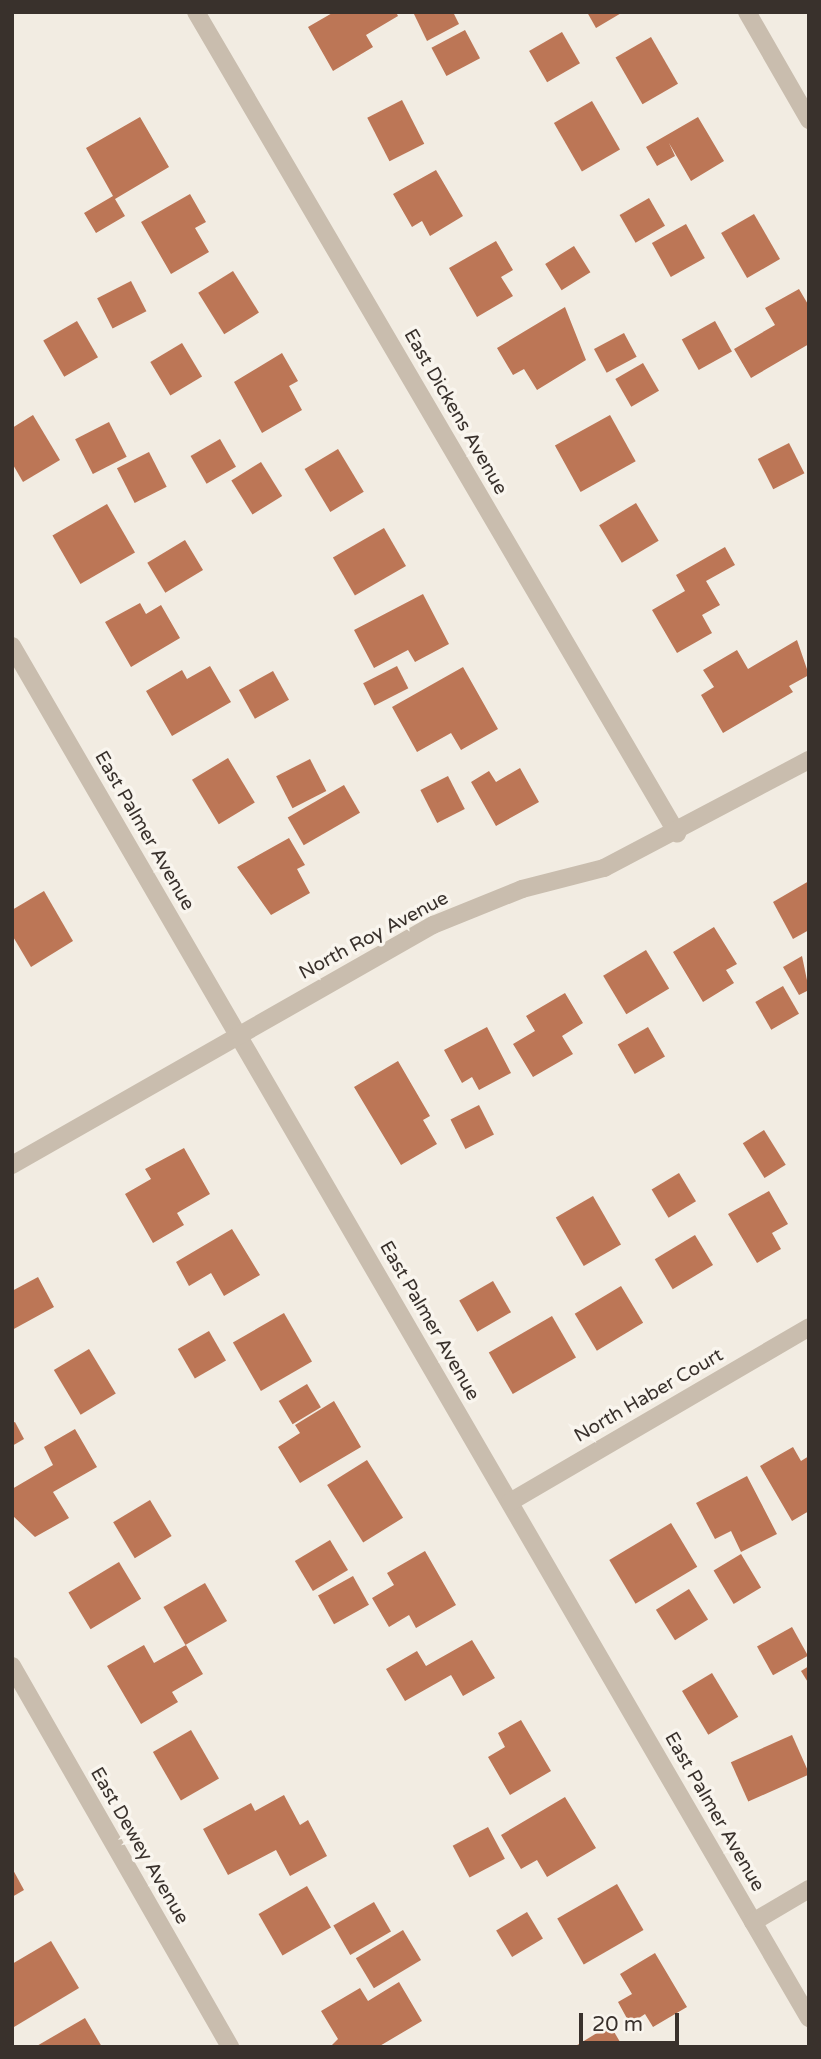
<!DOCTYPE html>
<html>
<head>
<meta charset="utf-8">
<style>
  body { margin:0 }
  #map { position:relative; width:821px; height:2059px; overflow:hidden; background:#f2ece2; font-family:"Varela Round",sans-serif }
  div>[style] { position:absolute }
  .building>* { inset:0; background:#bc7656; transform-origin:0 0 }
  .minor>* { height:18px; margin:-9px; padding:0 9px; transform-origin:9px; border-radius:9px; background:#c9bdae }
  span { translate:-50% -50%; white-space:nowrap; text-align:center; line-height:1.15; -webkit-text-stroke:7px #f9f5ee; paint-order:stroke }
  .street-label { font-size:19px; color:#39312c }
  .frame { position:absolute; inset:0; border:14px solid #39312c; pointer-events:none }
  .scale { position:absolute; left:579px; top:2013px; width:100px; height:32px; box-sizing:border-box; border:4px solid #39312c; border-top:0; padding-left:9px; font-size:21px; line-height:24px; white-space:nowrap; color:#39312c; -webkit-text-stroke:5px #f9f5ee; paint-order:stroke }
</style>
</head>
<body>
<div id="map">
  <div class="building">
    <div style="clip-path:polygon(334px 12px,396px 12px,398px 16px,366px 35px,373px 47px,333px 71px,308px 27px)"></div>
    <div style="clip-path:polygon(413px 12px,453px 12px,459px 24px,427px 41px)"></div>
    <div style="clip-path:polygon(587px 12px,623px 12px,596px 28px)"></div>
    <div style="left:465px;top:30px;width:32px;height:38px;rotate:62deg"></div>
    <div style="left:562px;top:32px;width:36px;height:38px;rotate:60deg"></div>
    <div style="left:651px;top:37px;width:54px;height:41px;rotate:60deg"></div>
    <div style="left:402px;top:100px;width:49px;height:39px;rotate:63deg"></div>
    <div style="left:592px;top:101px;width:56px;height:44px;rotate:60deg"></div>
    <div style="clip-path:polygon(140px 117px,169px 167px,115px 199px,125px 216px,96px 233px,84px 213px,113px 196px,86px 148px)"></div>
    <div style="clip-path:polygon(698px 117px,724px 161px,691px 181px,669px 143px,675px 156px,657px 166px,646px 147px)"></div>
    <div style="clip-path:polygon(436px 170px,463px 216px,430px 236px,422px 221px,412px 227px,393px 194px)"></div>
    <div style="clip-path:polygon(190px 194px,206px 222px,195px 228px,209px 252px,171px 274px,141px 222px)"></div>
    <div style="left:649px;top:198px;width:32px;height:34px;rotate:60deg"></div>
    <div style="left:754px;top:214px;width:52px;height:38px;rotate:60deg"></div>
    <div style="left:686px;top:224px;width:39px;height:39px;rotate:61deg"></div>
    <div style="clip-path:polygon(496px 241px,513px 270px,501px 277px,513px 296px,477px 317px,449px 268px)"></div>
    <div style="left:574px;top:246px;width:31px;height:34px;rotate:58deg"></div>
    <div style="left:233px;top:271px;width:49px;height:41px;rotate:58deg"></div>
    <div style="left:131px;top:281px;width:34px;height:38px;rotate:63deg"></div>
    <div style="clip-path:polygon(799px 289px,809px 306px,809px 344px,751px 378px,734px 349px,775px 325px,765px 308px)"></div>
    <div style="clip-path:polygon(565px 307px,586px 360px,537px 390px,524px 369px,513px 375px,497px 348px)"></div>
    <div style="left:77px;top:321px;width:42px;height:39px;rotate:60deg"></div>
    <div style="left:715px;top:321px;width:35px;height:38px;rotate:61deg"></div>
    <div style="left:624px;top:333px;width:27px;height:34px;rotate:62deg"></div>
    <div style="left:182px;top:343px;width:39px;height:37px;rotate:59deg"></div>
    <div style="clip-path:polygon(282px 353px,298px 381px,289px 386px,302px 410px,262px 433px,234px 382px)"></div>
    <div style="left:643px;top:363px;width:32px;height:32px;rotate:60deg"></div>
    <div style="clip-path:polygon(33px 415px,60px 460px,23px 482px,12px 463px,12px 428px)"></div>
    <div style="left:610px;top:415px;width:53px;height:63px;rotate:61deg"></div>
    <div style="left:109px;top:422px;width:39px;height:38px;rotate:63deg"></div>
    <div style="left:220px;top:439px;width:32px;height:34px;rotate:60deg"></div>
    <div style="left:789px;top:443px;width:34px;height:35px;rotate:63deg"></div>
    <div style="left:338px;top:449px;width:50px;height:39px;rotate:59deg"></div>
    <div style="left:149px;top:452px;width:39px;height:36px;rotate:63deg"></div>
    <div style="left:261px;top:462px;width:40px;height:35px;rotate:58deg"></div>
    <div style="left:636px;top:503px;width:44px;height:43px;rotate:59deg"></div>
    <div style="left:107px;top:504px;width:56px;height:63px;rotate:60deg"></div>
    <div style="left:384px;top:528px;width:44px;height:59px;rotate:60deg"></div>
    <div style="left:185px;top:540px;width:35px;height:44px;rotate:59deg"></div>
    <div style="clip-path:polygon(725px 547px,735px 565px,706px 581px,720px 605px,702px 615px,712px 633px,677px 653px,652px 610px,685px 591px,676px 575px)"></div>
    <div style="clip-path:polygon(423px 594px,449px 644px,415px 662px,408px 650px,374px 668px,354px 630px)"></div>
    <div style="clip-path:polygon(140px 603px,146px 614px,161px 605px,180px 638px,131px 667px,105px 622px)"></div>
    <div style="clip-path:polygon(797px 640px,809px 675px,789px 686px,793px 692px,723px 733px,701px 695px,714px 687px,703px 670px,737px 650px,748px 669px)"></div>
    <div style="clip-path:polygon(210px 666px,231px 702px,172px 736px,146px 691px,182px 670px,187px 679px)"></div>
    <div style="left:397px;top:666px;width:25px;height:38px;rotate:63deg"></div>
    <div style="clip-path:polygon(463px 667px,498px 729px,461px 750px,451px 733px,417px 752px,392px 707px)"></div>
    <div style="left:273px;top:671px;width:33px;height:39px;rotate:61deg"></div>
    <div style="left:228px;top:758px;width:52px;height:42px;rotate:59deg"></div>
    <div style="left:310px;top:759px;width:36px;height:38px;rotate:63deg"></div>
    <div style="clip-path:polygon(520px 768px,539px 802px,496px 826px,471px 782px,489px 771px,496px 782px)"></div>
    <div style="left:448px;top:776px;width:37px;height:31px;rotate:63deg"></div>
    <div style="left:344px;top:785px;width:32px;height:65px;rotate:60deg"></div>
    <div style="clip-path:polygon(289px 838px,305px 865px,297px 869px,310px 893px,271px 915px,237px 867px)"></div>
    <div style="clip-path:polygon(809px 881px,809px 930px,793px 939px,773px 902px)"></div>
    <div style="clip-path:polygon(44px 891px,73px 941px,31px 967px,12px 935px,12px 910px)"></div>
    <div style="clip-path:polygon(714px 927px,737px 964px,726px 970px,734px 983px,703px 1002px,673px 952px)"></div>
    <div style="left:646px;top:950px;width:45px;height:50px;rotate:59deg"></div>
    <div style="clip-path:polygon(802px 956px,809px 990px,799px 995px,783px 967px)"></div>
    <div style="left:783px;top:986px;width:32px;height:32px;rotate:60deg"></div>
    <div style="clip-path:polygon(565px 993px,583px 1023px,562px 1036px,573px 1054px,533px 1077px,513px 1044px,535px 1031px,526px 1016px)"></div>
    <div style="clip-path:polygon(487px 1027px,511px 1073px,479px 1090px,472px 1077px,462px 1083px,444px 1050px)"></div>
    <div style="left:648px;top:1027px;width:34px;height:35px;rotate:60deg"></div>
    <div style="clip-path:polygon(398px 1061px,430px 1116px,423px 1120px,437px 1144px,401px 1165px,354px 1087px)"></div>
    <div style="left:479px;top:1105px;width:33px;height:32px;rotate:63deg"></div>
    <div style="left:764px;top:1130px;width:41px;height:25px;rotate:58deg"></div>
    <div style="clip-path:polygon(184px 1148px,210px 1194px,177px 1213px,184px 1225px,153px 1243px,125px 1194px,151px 1179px,145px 1169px)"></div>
    <div style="left:679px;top:1173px;width:33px;height:32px;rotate:59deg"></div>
    <div style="clip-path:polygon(769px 1191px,788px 1224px,772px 1233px,781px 1249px,757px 1263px,728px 1214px)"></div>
    <div style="left:593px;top:1196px;width:56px;height:43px;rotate:60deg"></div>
    <div style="clip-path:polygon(232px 1229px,260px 1275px,224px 1296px,211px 1273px,189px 1286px,176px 1262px)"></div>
    <div style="left:695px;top:1235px;width:35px;height:47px;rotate:59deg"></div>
    <div style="clip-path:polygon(38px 1277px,54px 1307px,12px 1330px,12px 1291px)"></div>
    <div style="left:493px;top:1281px;width:36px;height:39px;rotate:60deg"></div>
    <div style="left:621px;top:1286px;width:43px;height:54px;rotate:59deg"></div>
    <div style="left:284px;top:1313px;width:56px;height:59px;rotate:60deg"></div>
    <div style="left:552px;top:1316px;width:48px;height:73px;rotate:60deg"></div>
    <div style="left:209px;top:1331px;width:34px;height:36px;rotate:60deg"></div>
    <div style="left:89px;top:1349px;width:52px;height:41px;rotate:59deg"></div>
    <div style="left:307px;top:1384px;width:27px;height:33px;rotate:59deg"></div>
    <div style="clip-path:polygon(334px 1401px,361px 1447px,300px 1483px,278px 1447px,300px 1433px,295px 1425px)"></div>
    <div style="clip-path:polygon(15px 1422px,24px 1439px,12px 1446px,12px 1423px)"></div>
    <div style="clip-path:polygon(75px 1429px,97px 1467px,53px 1492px,69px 1518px,35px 1537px,12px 1515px,12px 1489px,53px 1465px,44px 1447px)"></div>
    <div style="clip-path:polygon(793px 1447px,801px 1461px,809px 1456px,809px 1511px,792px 1521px,760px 1466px)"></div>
    <div style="left:367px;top:1460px;width:68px;height:47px;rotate:58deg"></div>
    <div style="clip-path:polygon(747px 1476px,777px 1534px,741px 1552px,731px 1531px,715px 1539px,696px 1503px)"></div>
    <div style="left:150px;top:1500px;width:42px;height:43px;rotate:59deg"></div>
    <div style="left:671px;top:1523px;width:51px;height:72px;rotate:59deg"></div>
    <div style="left:330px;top:1540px;width:35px;height:41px;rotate:59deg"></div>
    <div style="clip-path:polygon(425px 1551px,456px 1605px,416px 1628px,409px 1615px,389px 1627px,372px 1598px,394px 1585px,387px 1573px)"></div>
    <div style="left:741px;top:1554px;width:39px;height:32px;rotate:59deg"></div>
    <div style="left:119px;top:1562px;width:43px;height:59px;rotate:59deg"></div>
    <div style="left:353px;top:1576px;width:33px;height:40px;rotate:61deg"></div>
    <div style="left:205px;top:1583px;width:44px;height:48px;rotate:60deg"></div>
    <div style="left:689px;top:1589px;width:36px;height:39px;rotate:58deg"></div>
    <div style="left:792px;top:1627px;width:33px;height:40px;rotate:61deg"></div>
    <div style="clip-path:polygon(472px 1640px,495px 1678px,463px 1696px,451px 1675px,405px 1701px,386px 1669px,417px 1651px,426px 1666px)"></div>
    <div style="clip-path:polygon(144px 1645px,154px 1663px,186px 1645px,203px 1674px,172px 1692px,178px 1702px,141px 1724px,107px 1666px)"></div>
    <div style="clip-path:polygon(809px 1666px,809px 1684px,801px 1671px)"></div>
    <div style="left:712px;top:1673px;width:51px;height:35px;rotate:59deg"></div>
    <div style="clip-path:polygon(521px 1720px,551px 1771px,510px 1795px,488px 1757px,505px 1747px,498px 1733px)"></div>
    <div style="left:191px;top:1730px;width:56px;height:44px;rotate:60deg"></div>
    <div style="left:792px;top:1735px;width:43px;height:67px;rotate:66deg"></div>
    <div style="clip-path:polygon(284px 1795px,300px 1825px,308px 1820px,327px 1856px,290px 1876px,276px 1850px,228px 1875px,203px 1829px,251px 1803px,255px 1811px)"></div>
    <div style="clip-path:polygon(565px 1797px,596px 1848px,547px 1877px,537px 1860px,521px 1869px,501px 1835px)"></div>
    <div style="left:488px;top:1827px;width:36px;height:40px;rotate:62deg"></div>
    <div style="clip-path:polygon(12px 1868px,24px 1890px,12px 1897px)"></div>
    <div style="left:617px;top:1884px;width:53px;height:69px;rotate:60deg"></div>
    <div style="left:307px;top:1886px;width:48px;height:56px;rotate:60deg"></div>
    <div style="left:374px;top:1902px;width:34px;height:47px;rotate:60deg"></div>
    <div style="left:527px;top:1912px;width:31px;height:36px;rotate:59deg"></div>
    <div style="left:403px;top:1930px;width:35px;height:55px;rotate:59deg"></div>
    <div style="clip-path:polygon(51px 1941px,79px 1988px,14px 2027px,12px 1964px)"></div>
    <div style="clip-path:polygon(655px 1953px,687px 2007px,653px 2027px,645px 2014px,630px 2024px,618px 2002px,632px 1994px,620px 1974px)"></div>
    <div style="clip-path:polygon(399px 1982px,422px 2021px,378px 2047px,330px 2047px,338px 2039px,321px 2011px,360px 1988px,368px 2001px)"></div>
    <div style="clip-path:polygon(85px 2018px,102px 2047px,35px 2047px)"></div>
    <div style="clip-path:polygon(610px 2025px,623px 2047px,574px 2047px)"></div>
  </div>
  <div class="minor">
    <div style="left:196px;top:12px;width:952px;rotate:59.64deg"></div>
    <div style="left:747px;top:12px;width:125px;rotate:60.1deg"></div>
    <div style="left:12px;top:646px;width:1587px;rotate:59.85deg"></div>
    <div style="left:12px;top:1165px;width:485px;rotate:-29.7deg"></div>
    <div style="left:433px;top:925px;width:96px;rotate:-22deg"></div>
    <div style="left:522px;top:889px;width:85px;rotate:-14.4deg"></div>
    <div style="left:604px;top:868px;width:232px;rotate:-27.8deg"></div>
    <div style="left:510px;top:1502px;width:346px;rotate:-30.3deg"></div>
    <div style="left:12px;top:1666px;width:439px;rotate:60.2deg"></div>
    <div style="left:753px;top:1922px;width:65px;rotate:-30.5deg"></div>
  </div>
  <div class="street-label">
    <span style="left:455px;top:412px;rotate:60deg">East Dickens Avenue</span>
    <span style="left:144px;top:831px;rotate:60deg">East Palmer Avenue</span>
    <span style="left:374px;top:936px;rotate:-28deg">North Roy Avenue</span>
    <span style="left:429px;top:1321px;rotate:60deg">East Palmer Avenue</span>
    <span style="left:649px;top:1396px;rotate:-30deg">North Haber Court</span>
    <span style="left:714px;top:1812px;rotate:60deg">East Palmer Avenue</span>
    <span style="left:139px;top:1846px;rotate:60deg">East Dewey Avenue</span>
  </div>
  <div class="frame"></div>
  <div class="scale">20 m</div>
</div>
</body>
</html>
